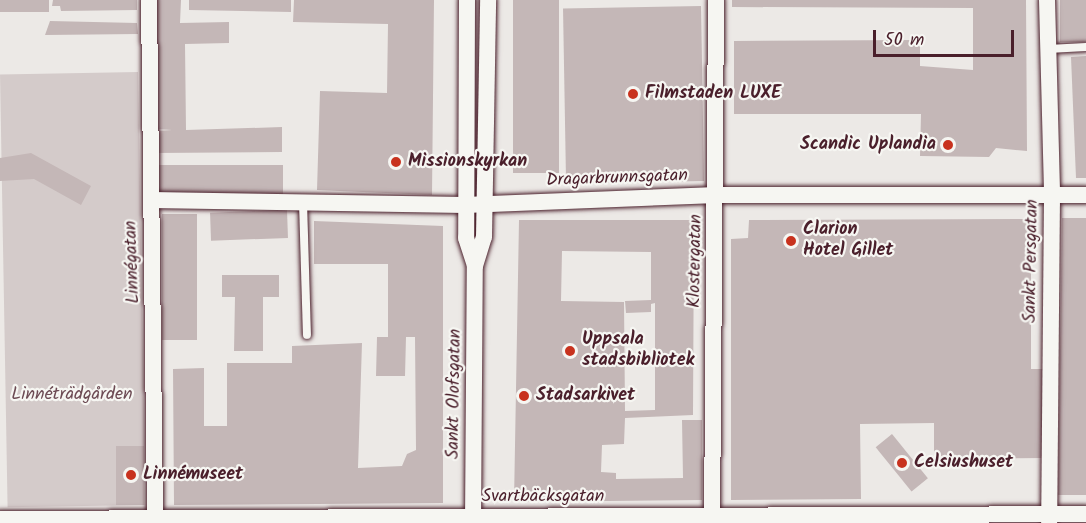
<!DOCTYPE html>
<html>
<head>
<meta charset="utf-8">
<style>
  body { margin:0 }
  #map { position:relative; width:1086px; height:523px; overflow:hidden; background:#ece9e6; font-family:Kalam,sans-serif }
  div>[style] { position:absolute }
  .green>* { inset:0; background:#d4cbca; transform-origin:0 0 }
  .building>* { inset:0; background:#c4b7b7; transform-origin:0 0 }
  .roads { filter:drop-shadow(0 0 2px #4a1f2b) drop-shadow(0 0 2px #4a1f2b) }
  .lane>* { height:8px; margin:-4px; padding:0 4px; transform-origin:4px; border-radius:4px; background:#f6f6f2 }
  .street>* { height:16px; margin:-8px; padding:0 8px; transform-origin:8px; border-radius:8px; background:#f6f6f2 }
  .dots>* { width:16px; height:16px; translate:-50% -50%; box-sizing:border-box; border:3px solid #f6f6f2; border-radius:50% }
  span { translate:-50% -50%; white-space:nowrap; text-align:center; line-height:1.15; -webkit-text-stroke:4.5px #f6f6f2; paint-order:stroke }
  .poi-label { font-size:18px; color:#4a1f2b; font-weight:700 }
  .left { translate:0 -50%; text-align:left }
  .right { translate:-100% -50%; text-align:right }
  .street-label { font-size:18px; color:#4a1f2b }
  .park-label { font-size:18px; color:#6c4a53 }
  .scale { position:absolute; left:873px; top:30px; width:141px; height:27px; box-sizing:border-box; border:3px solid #4a1f2b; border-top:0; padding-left:8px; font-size:18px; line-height:21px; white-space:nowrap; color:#4a1f2b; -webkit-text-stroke:4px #f6f6f2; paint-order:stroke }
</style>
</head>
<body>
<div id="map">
  <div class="green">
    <div style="left:138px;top:72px;width:433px;height:138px;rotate:89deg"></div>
  </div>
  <div class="building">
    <div style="left:0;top:0;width:49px;height:12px"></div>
    <div style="clip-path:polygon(53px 0,137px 0,137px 10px,61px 11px,60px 6px,52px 6px)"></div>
    <div style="clip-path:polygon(154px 0,181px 0,180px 23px,229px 22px,229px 43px,185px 44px,186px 130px,282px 127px,282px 152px,154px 153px,155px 131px,172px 130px,155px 129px)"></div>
    <div style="clip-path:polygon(189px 0,291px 0,291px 12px,189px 10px)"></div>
    <div style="clip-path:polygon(294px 0,434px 0,432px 195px,317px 190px,320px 91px,387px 93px,388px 24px,293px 22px)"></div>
    <div style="left:513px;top:0;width:46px;height:173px"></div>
    <div style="clip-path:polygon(732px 0,1026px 0,1027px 151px,996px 148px,989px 157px,920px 156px,921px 114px,734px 114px,734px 41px,920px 40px,920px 66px,973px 70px,973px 8px,732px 7px)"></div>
    <div style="left:1060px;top:0;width:26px;height:42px"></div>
    <div style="left:701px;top:6px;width:175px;height:138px;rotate:89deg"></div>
    <div style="clip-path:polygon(50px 21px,137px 23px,138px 34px,45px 35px)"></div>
    <div style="clip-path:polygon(1086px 56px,1086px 178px,1076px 178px,1071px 57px)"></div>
    <div style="clip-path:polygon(31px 153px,91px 186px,81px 205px,34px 179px,0 181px,0 158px)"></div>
    <div style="left:156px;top:165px;width:127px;height:29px"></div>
    <div style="left:287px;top:210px;width:28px;height:77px;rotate:88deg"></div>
    <div style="left:162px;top:214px;width:35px;height:126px"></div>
    <div style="clip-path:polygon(1062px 218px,1086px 218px,1086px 495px,1058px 495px)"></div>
    <div style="clip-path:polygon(1031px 219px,1031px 369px,1043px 369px,1042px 458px,934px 459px,934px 423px,860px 424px,861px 499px,731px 500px,731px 239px,748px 238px,749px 220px)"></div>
    <div style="clip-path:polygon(evenodd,519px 220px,694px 220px,693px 415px,625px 418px,624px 444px,602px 445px,601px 472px,616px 473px,616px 479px,683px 478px,682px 420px,702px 420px,702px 500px,514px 502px,519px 220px,562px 251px,651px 252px,651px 300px,625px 301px,626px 313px,651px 312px,651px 304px,655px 303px,655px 410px,625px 411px,624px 302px,561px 301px,562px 251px)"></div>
    <div style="clip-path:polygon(314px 221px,443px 226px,443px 503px,174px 505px,173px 369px,204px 368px,204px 426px,227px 426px,227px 363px,292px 363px,292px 346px,362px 343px,358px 468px,402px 466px,407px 454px,416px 450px,415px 337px,406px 337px,405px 376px,376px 376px,377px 337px,388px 337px,388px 264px,314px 264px)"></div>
    <div style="clip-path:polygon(222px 275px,279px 275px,279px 297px,263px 297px,263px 351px,234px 351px,235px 297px,222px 297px)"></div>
    <div style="left:892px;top:434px;width:57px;height:21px;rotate:51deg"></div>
    <div style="left:116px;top:446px;width:28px;height:59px"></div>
  </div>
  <div class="roads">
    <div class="lane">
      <div style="left:1048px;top:49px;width:38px;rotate:-3deg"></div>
      <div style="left:303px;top:202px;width:133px;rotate:88.3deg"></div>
    </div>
    <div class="street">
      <div style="left:149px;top:0;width:523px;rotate:89.34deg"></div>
      <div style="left:467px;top:0;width:238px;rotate:90.2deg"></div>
      <div style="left:466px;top:238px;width:29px;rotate:72deg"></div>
      <div style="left:1047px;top:0;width:196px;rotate:88.5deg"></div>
      <div style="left:1052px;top:196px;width:327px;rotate:90.5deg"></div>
      <div style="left:151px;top:200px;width:314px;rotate:0.9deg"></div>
      <div style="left:465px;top:205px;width:252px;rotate:-2.3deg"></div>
      <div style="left:717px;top:195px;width:369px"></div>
      <div style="left:0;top:519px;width:1086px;rotate:-0.26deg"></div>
      <div style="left:473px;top:523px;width:257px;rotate:-89.6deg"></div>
      <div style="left:475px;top:266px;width:30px;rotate:-73deg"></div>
      <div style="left:484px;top:237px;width:237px;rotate:-89deg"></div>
      <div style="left:712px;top:523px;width:523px;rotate:-89.56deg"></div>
    </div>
  </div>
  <div class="dots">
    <div style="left:633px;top:94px;background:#c8321e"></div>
    <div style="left:948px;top:145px;background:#c8321e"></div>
    <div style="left:396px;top:162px;background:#c8321e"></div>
    <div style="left:791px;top:241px;background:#c8321e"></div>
    <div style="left:570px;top:351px;background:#c8321e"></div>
    <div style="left:524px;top:396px;background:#c8321e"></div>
    <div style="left:902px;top:463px;background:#c8321e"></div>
    <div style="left:131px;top:475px;background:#c8321e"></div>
  </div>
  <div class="poi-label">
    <span class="left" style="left:645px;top:94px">Filmstaden LUXE</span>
    <span class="right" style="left:936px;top:145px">Scandic Uplandia</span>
    <span class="left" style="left:408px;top:162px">Missionskyrkan</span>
    <span class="left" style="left:803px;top:241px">Clarion<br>Hotel Gillet</span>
    <span class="left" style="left:582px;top:351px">Uppsala<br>stadsbibliotek</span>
    <span class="left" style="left:536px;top:396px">Stadsarkivet</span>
    <span class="left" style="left:914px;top:463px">Celsiushuset</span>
    <span class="left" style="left:143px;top:475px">Linnémuseet</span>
  </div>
  <div class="street-label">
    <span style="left:617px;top:179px;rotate:-2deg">Dragarbrunnsgatan</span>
    <span style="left:696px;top:261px;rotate:-89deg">Klostergatan</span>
    <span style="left:1032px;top:261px;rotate:-89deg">Sankt Persgatan</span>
    <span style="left:133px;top:262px;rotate:-92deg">Linnégatan</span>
    <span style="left:455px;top:394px;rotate:-89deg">Sankt Olofsgatan</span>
    <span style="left:543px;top:497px">Svartbäcksgatan</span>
  </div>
  <div class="park-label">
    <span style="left:72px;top:395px">Linnéträdgården</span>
  </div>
  <div class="scale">50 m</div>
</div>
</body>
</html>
